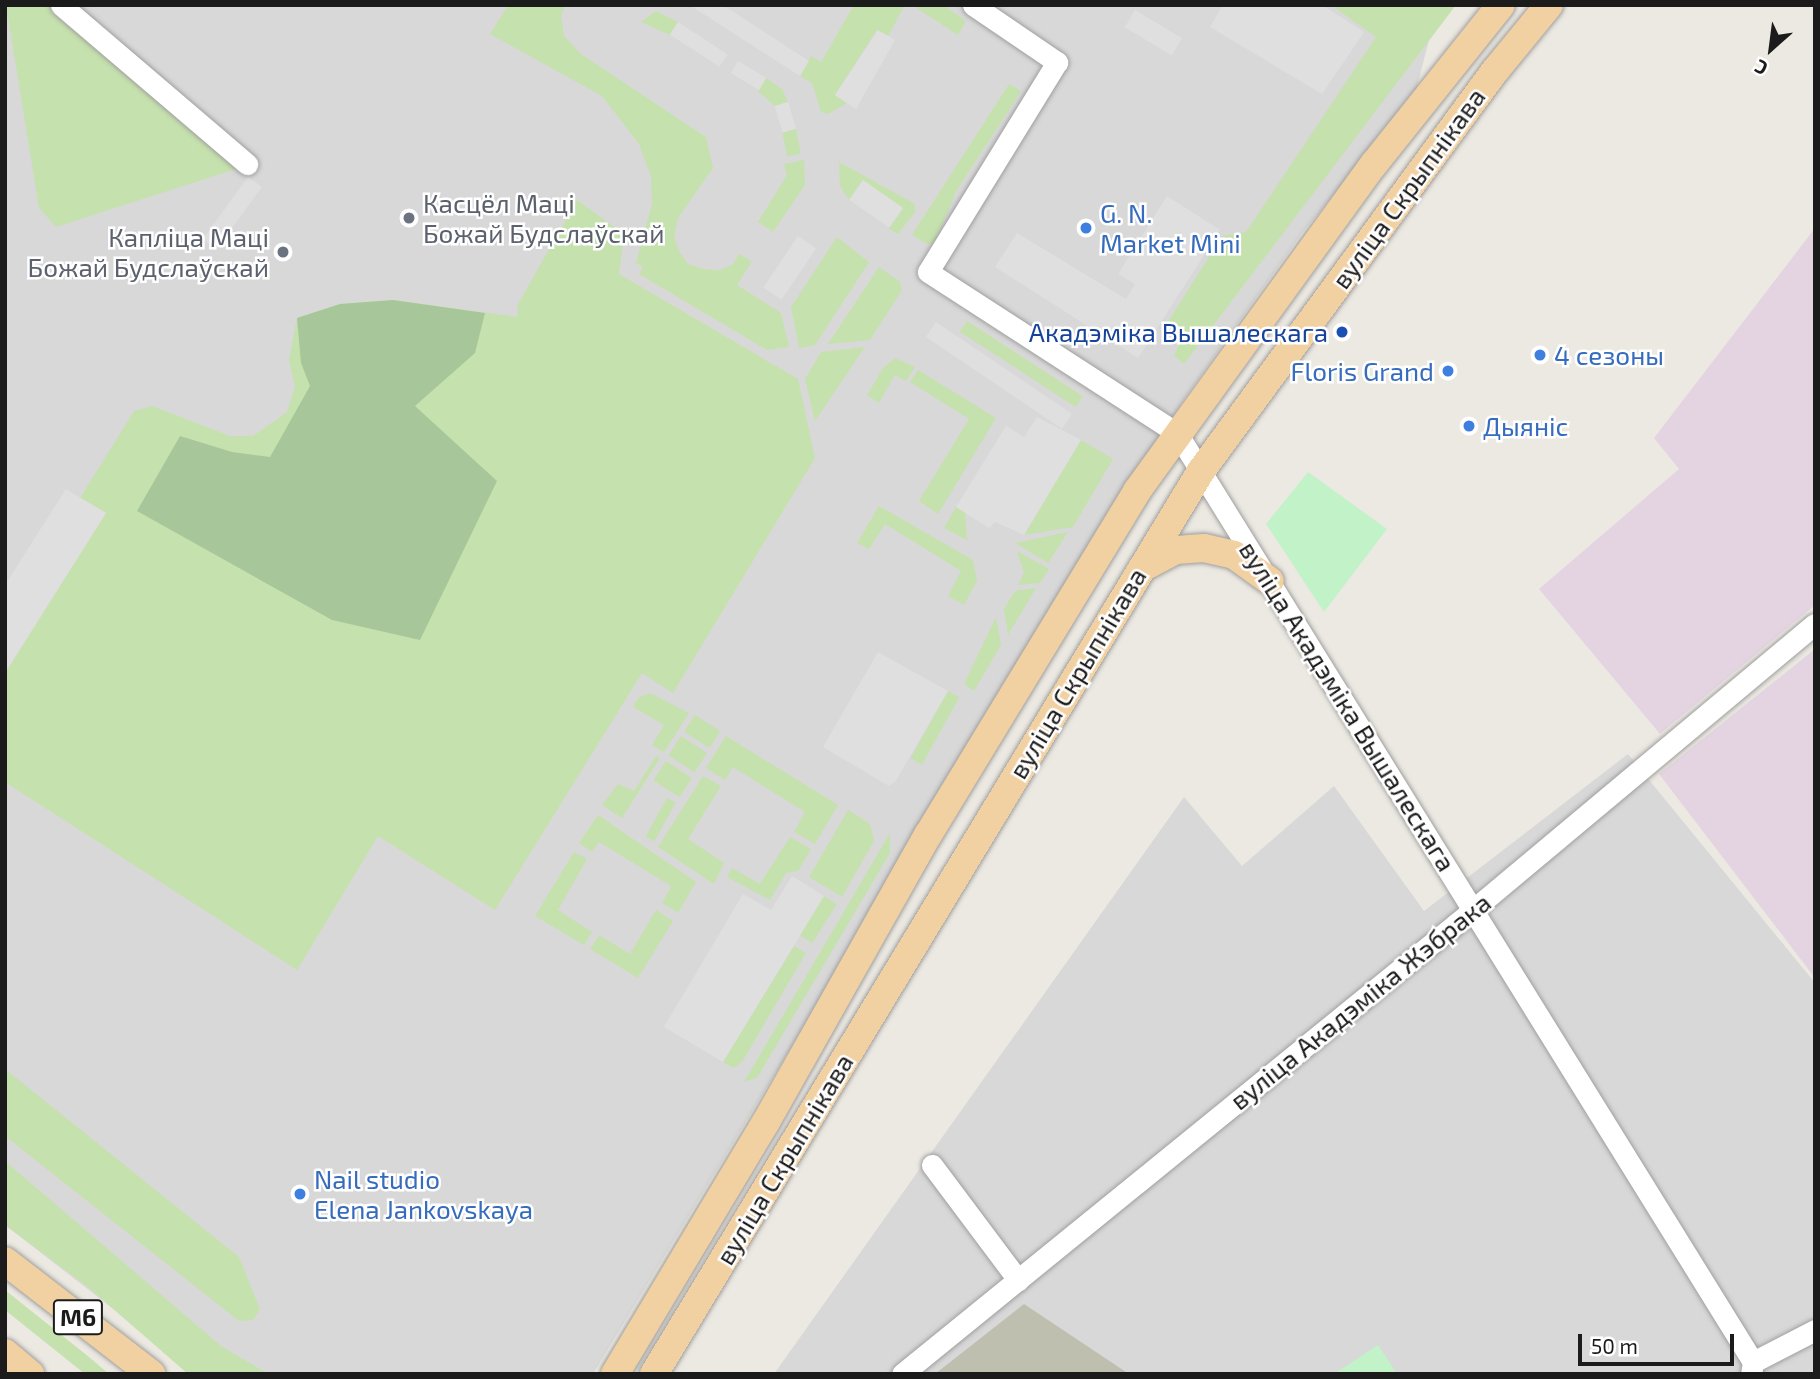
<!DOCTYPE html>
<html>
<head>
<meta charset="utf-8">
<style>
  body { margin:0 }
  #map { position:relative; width:1820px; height:1379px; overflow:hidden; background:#ece9e2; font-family:"Exo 2",sans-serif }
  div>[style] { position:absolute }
  .residential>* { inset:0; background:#d9d8d8 }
  .industrial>* { inset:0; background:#e4d4e1 }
  .construction>* { inset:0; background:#bfbfaf }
  .grass>* { inset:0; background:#c5e1ad; transform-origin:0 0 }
  .forest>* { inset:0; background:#a7c79b }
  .park>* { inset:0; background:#c2f2c7 }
  .parking>* { inset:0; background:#dfdfdf; transform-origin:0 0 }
  .roads { filter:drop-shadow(0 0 2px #9f9f9f) drop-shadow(0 0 2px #9f9f9f) }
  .minor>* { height:21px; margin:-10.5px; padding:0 10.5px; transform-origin:10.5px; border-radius:10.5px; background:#fff }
  .major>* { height:28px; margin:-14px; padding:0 14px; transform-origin:14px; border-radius:14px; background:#f1d0a2 }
  .dots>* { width:19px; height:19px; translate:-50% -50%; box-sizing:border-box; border:4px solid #fff; border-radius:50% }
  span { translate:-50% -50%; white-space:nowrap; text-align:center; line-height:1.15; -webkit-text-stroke:5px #fff; paint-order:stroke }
  .shield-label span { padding:2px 5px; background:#fff; border:2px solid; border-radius:5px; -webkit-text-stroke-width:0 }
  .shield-label { font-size:24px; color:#1b1b1b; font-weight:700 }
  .street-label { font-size:26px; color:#1b1b1b }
  .worship-label { font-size:26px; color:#5b616d }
  .left { translate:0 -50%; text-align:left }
  .right { translate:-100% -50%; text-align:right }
  .shop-label { font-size:26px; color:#366cbe }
  .transit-label { font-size:26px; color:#164399 }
  .frame { position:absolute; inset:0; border:7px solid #1b1b1b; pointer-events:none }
  .north { position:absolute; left:1736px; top:14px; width:70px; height:70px; -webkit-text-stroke:5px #fff; paint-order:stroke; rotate:208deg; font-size:19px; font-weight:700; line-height:28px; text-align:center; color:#1b1b1b }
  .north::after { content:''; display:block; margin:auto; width:24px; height:32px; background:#1b1b1b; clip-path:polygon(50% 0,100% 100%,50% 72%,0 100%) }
  .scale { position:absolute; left:1578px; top:1334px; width:156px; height:32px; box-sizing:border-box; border:4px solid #1b1b1b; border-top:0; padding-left:9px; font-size:21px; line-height:24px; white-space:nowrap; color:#1b1b1b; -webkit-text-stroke:5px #fff; paint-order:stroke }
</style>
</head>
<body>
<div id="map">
  <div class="residential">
    <div style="clip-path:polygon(5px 5px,1445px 5px,1435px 16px,1415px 95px,1302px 233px,1182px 402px,593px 1374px,197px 1374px,5px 1225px)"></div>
    <div style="clip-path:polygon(1628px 754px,1815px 983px,1815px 1374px,774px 1374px,1184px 797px,1242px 866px,1334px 786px,1424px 911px)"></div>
  </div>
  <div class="industrial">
    <div style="clip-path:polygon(1815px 228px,1815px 605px,1660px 734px,1539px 589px,1679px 469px,1654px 438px)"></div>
    <div style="clip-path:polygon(1815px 649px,1815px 978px,1659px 774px)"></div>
  </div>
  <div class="construction">
    <div style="clip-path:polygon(1024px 1304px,1129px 1374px,935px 1374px)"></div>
  </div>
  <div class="grass">
    <div style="clip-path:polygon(6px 5px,51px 5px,79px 33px,229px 137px,236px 169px,56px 227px,39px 208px)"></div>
    <div style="clip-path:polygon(508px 5px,565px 5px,561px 16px,564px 36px,581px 54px,706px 137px,713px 168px,678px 218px,674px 236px,679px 251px,688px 264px,704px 269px,720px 270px,732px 265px,739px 254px,752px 261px,737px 285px,781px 313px,789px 347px,767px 350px,639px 274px,643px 267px,636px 263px,652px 204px,651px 177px,639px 144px,602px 96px,490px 34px)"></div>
    <div style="clip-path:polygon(854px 5px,905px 5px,888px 36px,877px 30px,835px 95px,847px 103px,828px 114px,821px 112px,812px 83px,800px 76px,811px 56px,821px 62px)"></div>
    <div style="clip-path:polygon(912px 5px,943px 5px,966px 21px,958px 35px)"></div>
    <div style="clip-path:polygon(1331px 5px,1456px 5px,1184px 364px,1174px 356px,1183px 335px,1166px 325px,1222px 236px,1246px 232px,1376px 37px)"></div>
    <div style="clip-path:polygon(656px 11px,678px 22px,670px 35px,641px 22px)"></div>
    <div style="clip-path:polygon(766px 78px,782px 89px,788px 102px,775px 106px,758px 91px)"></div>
    <div style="clip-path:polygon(1009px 84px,1021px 91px,957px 190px,934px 244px,927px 244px,912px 235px)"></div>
    <div style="left:796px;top:129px;width:25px;height:14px;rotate:79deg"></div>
    <div style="clip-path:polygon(804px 160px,805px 185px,773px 232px,758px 222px,787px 175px,784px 164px)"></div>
    <div style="clip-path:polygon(839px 162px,915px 204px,915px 212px,898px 234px,888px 228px,902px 208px,863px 180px,849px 200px,840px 186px)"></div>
    <div style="clip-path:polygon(577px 200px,624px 234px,619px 274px,798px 379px,815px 458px,673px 693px,642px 673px,495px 910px,378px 836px,297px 970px,5px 782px,5px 673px,106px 513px,80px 498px,134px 411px,152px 406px,230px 436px,253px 436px,287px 412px,295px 387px,289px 360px,297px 318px,340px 304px,393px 300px,517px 317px,518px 304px)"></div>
    <div style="clip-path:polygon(837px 237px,869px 262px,815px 345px,799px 348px,791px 307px)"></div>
    <div style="clip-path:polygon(879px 267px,900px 282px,902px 290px,870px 340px,828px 344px)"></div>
    <div style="left:967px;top:321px;width:138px;height:13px;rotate:33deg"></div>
    <div style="clip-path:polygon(865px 347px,815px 421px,805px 379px,821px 352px)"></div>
    <div style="clip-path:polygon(895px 358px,915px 367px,906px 381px,895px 375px,879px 403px,867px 395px,883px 368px)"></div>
    <div style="clip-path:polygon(918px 370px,996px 418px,938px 514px,919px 501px,969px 419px,910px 382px)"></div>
    <div style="clip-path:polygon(1081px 440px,1113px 459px,1073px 527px,1024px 535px)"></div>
    <div style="clip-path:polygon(879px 506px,973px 560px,977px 581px,964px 605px,948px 596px,961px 571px,885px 524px,869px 549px,857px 543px)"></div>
    <div style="clip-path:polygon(956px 507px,965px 512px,967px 540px,944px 528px)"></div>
    <div style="clip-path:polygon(1068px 532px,1048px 563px,1015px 543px)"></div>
    <div style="clip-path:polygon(1017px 551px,1049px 569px,1040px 583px,1018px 585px,1024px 573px)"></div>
    <div style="clip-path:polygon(1036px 588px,1008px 635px,1004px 609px,1015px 591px)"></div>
    <div style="clip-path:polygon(996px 617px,1001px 645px,974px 691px,964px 684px)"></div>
    <div style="left:948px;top:691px;width:13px;height:77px;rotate:29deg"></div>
    <div style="clip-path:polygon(650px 693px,689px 713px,664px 752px,652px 745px,664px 725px,633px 707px,638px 698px)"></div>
    <div style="left:695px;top:715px;width:30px;height:20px;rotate:33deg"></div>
    <div style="left:681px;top:736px;width:31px;height:23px;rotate:33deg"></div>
    <div style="clip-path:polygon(726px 736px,838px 805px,815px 844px,794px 832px,805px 812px,733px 767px,725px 780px,706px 768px)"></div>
    <div style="clip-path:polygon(656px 756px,660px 758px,622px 818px,602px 805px,618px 784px,634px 791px)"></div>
    <div style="left:666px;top:761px;width:31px;height:23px;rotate:33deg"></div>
    <div style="clip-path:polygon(703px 776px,721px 786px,688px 839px,724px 863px,714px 884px,658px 847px)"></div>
    <div style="left:667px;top:798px;width:10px;height:44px;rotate:29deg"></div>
    <div style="clip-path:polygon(848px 810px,870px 824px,874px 841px,842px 897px,809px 877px)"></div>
    <div style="clip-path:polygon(598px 815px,696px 882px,678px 913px,662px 903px,671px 886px,599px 842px,592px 852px,579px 843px)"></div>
    <div style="clip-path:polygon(890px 833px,890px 853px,757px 1078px,744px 1082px)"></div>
    <div style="clip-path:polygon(790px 837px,811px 849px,798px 871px,786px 873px,770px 900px,727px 877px,732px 868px,760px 884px)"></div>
    <div style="clip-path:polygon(574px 852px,587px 859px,558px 910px,592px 932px,584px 945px,535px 916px)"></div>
    <div style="left:824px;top:896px;width:15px;height:46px;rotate:32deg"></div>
    <div style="clip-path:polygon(656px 910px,673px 921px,638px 978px,590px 949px,599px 935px,630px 954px)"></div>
    <div style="clip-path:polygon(794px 946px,806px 953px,742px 1062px,733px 1068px,723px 1062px)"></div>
    <div style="clip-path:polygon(5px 1069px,239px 1257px,260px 1309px,253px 1320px,239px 1321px,5px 1136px)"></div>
    <div style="clip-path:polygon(5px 1161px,221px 1346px,268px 1374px,188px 1374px,88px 1287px,5px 1225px)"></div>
    <div style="clip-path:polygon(5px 1290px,89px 1357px,109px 1374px,85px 1374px,5px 1310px)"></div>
  </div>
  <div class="forest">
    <div style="clip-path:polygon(393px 300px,485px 313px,475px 353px,415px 406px,497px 481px,420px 640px,332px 620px,137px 511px,180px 436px,232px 452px,270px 457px,310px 386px,301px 363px,297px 318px,340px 304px)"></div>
  </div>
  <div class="park">
    <div style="clip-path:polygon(1308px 472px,1387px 529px,1324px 612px,1266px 524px)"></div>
    <div style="clip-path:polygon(1378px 1345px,1397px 1374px,1334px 1374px)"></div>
  </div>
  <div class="parking">
    <div style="clip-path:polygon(723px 5px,809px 61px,800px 76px,691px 6px)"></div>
    <div style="clip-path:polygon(1223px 5px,1322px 5px,1364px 32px,1322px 94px,1210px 27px)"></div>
    <div style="left:1135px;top:10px;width:55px;height:20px;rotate:31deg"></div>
    <div style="left:678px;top:22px;width:59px;height:15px;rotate:33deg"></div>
    <div style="clip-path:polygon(878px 30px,895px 40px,856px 109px,835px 95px)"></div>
    <div style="left:738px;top:61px;width:33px;height:14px;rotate:31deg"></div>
    <div style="left:788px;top:102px;width:28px;height:14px;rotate:73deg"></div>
    <div style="left:248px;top:177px;width:17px;height:77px;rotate:36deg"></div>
    <div style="left:863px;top:180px;width:49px;height:24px;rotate:35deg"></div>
    <div style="clip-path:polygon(1167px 196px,1220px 230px,1138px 358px,995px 267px,1017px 233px,1126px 299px,1135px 284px,1118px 274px)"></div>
    <div style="left:798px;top:236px;width:22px;height:62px;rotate:34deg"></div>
    <div style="left:936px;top:322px;width:164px;height:18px;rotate:34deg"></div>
    <div style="clip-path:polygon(1037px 417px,1081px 440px,1024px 535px,995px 522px,989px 528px,956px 507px,1006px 426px,1024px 437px)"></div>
    <div style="clip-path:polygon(66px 489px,106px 513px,5px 673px,5px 585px)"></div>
    <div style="clip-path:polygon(878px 652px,948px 691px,895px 782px,889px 786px,823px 747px)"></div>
    <div style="clip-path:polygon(792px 876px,824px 896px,723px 1062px,664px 1027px,743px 894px,771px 910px)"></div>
  </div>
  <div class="roads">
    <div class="minor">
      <div style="left:61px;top:5px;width:245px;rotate:40.5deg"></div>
      <div style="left:973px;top:5px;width:102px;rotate:34.2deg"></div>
      <div style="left:1057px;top:62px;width:246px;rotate:121.6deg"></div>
      <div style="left:928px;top:272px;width:297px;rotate:32.9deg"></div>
      <div style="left:1177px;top:433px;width:1093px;rotate:58.2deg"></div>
      <div style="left:1753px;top:1362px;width:12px;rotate:99deg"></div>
      <div style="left:932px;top:1165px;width:144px;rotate:53.2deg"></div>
      <div style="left:1753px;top:1362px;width:70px;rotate:-27.3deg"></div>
      <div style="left:902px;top:1374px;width:715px;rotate:-39.1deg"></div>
      <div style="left:1457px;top:923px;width:466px;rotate:-39.9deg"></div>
    </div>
    <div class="major">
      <div style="left:1142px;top:568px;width:38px;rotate:-28deg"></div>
      <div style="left:1176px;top:550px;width:28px;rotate:-4deg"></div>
      <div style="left:1204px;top:548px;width:31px;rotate:13deg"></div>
      <div style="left:1234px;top:555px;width:44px;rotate:35.8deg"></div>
      <div style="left:5px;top:1261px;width:185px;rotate:37.7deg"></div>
      <div style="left:5px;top:1353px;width:33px;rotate:40deg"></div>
      <div style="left:615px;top:1374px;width:294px;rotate:-59.1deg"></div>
      <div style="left:766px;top:1122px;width:330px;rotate:-60.6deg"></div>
      <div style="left:928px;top:835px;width:403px;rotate:-58.7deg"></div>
      <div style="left:1137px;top:491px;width:404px;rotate:-54.1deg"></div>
      <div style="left:1374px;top:164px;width:203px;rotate:-51.4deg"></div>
      <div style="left:654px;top:1374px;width:1056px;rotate:-58.79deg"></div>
      <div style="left:1201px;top:471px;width:496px;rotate:-53.7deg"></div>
      <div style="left:1495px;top:71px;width:85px;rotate:-50.7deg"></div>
    </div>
  </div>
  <div class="dots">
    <div style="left:409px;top:218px;background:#6b7280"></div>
    <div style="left:1086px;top:228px;background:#3f7fe0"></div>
    <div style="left:283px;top:252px;background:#6b7280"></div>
    <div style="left:1342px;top:332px;background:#1a4fb4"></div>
    <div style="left:1540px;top:355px;background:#3f7fe0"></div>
    <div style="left:1448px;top:371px;background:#3f7fe0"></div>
    <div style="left:1469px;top:426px;background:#3f7fe0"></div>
    <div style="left:300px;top:1194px;background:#3f7fe0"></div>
  </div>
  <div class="shield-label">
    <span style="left:78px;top:1317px">М6</span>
  </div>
  <div class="street-label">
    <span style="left:1408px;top:188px;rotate:-54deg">вуліца Скрыпнікава</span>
    <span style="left:1077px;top:673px;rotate:-59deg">вуліца Скрыпнікава</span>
    <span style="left:1348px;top:706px;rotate:58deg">вуліца Акадэміка Вышалескага</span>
    <span style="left:1360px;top:1001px;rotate:-39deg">вуліца Акадэміка Жэбрака</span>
    <span style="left:784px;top:1159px;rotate:-59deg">вуліца Скрыпнікава</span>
  </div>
  <div class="worship-label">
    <span class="left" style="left:423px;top:218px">Касцёл Маці<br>Божай Будслаўскай</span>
    <span class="right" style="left:269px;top:252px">Капліца Маці<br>Божай Будслаўскай</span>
  </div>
  <div class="shop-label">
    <span class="left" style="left:1100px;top:228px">G. N.<br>Market Mini</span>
    <span class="left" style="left:1554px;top:355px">4 сезоны</span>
    <span class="right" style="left:1434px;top:371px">Floris Grand</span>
    <span class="left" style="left:1483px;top:426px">Дыяніс</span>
    <span class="left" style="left:314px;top:1194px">Nail studio<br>Elena Jankovskaya</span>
  </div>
  <div class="transit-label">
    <span class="right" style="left:1328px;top:332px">Акадэміка Вышалескага</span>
  </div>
  <div class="frame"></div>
  <div class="north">С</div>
  <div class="scale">50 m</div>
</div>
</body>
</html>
